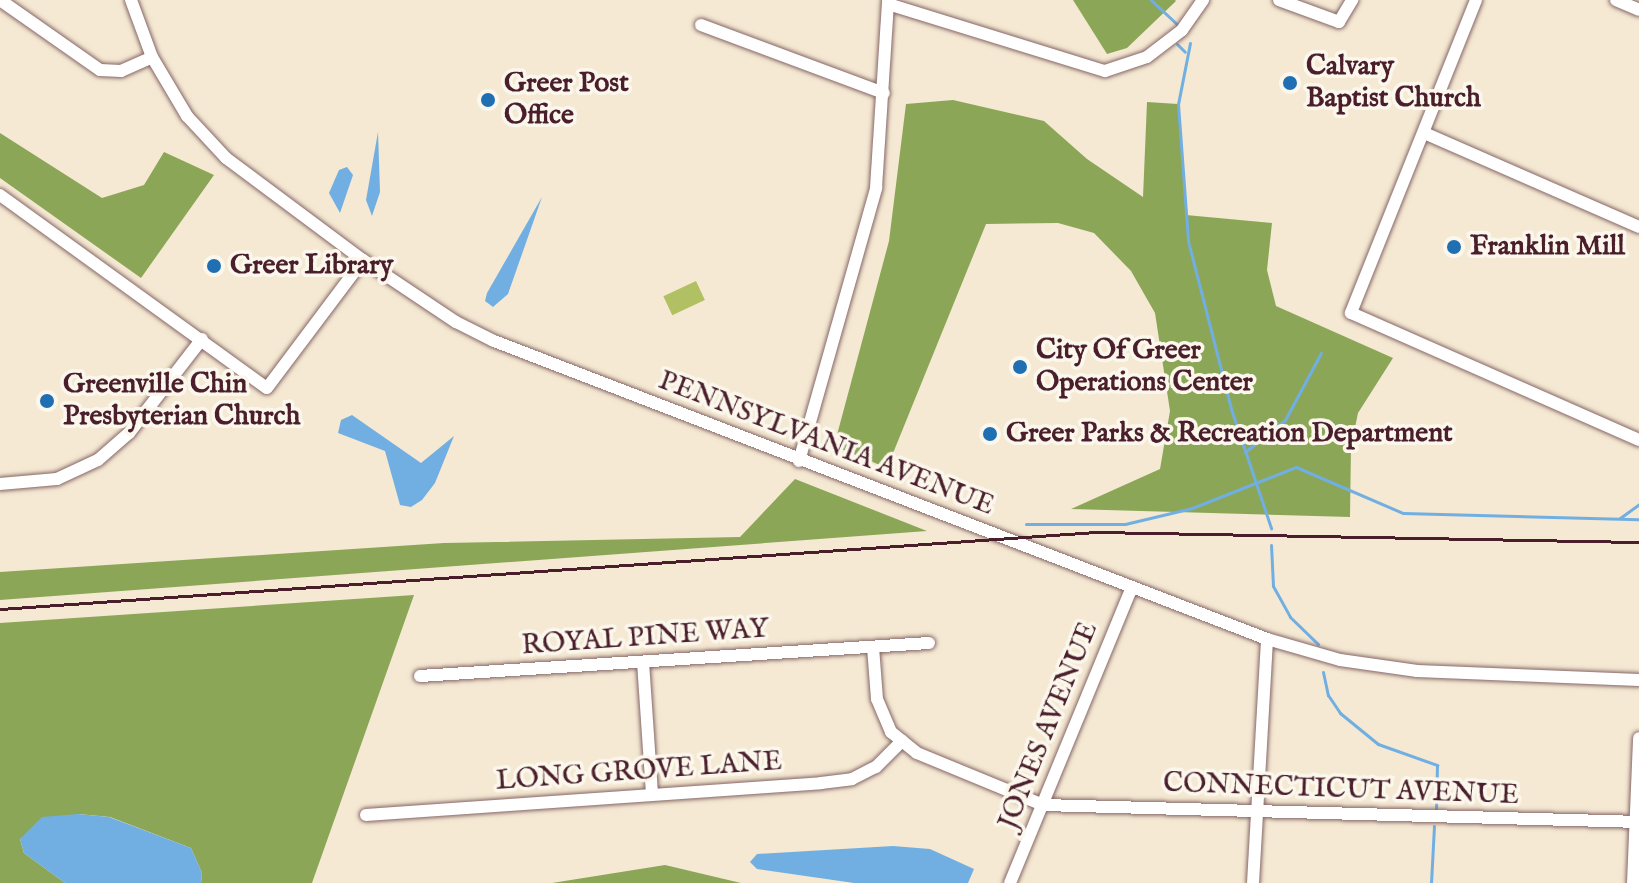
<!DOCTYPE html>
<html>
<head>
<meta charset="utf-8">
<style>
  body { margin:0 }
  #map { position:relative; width:1639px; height:883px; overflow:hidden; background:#f5e9d3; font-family:"IM FELL English",serif }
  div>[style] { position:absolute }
  .green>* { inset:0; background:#b1c062; transform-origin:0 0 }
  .forest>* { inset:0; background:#8ca658 }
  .water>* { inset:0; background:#71afe3 }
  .stream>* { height:3px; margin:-1.5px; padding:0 1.5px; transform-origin:1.5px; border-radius:1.5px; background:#71afe3 }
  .roads { filter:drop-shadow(0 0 2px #866666) drop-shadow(0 0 2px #866666) }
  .minor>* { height:12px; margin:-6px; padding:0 6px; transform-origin:6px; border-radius:6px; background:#fff }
  .rail>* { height:3px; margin:-1.5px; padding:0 1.5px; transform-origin:1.5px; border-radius:1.5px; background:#4a1f2b }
  .dots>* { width:22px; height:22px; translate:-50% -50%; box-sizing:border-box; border:4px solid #fbf7ec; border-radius:50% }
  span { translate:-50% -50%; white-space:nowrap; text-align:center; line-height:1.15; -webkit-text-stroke:7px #fbf7ec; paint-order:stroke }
  .poi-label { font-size:28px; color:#4a1f2b; font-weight:700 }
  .left { translate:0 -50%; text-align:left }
  .street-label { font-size:28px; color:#4a1f2b }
</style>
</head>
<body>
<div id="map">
  <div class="green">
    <div style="left:696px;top:281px;width:21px;height:36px;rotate:65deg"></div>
  </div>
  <div class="forest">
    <div style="clip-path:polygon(1073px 0,1175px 0,1176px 1px,1127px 48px,1107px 54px)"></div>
    <div style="clip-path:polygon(953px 100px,1044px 121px,1087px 159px,1143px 197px,1147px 102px,1178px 104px,1186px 215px,1272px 223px,1267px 270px,1276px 306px,1393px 358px,1358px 413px,1351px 447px,1350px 517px,1071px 509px,1160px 469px,1170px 411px,1155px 313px,1131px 271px,1094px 233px,1058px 223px,986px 224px,887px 468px,834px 446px,889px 241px,906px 104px)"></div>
    <div style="clip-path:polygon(0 133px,102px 198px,144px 185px,164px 152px,214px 175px,141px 278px,0 178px)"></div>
    <div style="clip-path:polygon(795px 479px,927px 531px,0 600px,0 572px,444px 543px,740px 537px)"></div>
    <div style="clip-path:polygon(414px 595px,312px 883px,201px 883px,202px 873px,191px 848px,110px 817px,78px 814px,20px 839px,24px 853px,65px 883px,0 883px,0 623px)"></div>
    <div style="clip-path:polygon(665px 865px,741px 883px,552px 883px)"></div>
  </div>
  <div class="water">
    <div style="clip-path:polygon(378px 132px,380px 192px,372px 216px,366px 200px)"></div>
    <div style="clip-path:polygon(347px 167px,353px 175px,340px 213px,329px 193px,339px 170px)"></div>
    <div style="clip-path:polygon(542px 197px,508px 294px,493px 307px,485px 301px,487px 293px)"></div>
    <div style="clip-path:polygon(352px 415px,421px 463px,454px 436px,435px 483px,422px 500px,411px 507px,400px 505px,385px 451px,338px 433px,341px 420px)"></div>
    <div style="clip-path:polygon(78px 814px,109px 817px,191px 848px,202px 873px,201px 883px,65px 883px,24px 853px,20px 839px,42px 817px)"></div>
    <div style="clip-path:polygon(893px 846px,930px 849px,974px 869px,968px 883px,854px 883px,757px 869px,750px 862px,757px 854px)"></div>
  </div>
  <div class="stream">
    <div style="left:1151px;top:0;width:37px;rotate:43deg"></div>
    <div style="left:1190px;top:43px;width:62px;rotate:101.1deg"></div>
    <div style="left:1178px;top:104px;width:137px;rotate:85.8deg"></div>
    <div style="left:1188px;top:241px;width:173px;rotate:75.6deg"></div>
    <div style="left:1231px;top:409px;width:126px;rotate:71.4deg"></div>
    <div style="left:1177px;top:44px;width:11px;rotate:45deg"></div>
    <div style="left:1245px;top:452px;width:51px;rotate:-38.7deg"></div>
    <div style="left:1285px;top:420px;width:76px;rotate:-61.8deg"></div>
    <div style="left:1620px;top:518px;width:24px;rotate:-36deg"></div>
    <div style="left:1026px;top:524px;width:99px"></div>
    <div style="left:1125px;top:524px;width:69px;rotate:-13.4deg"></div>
    <div style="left:1192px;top:508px;width:112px;rotate:-21.5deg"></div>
    <div style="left:1296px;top:467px;width:116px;rotate:23.3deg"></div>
    <div style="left:1403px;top:513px;width:236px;rotate:1.5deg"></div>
    <div style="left:1271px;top:545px;width:41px;rotate:87.2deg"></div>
    <div style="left:1273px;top:586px;width:35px;rotate:61deg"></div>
    <div style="left:1290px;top:617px;width:39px;rotate:44deg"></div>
    <div style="left:1323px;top:672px;width:24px;rotate:78deg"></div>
    <div style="left:1328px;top:695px;width:22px;rotate:56deg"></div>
    <div style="left:1340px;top:713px;width:49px;rotate:39.2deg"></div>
    <div style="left:1378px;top:744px;width:63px;rotate:19.6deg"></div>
    <div style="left:1437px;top:765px;width:44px;rotate:91.3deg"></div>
    <div style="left:1431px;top:883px;width:57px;rotate:-87deg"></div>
  </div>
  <div class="roads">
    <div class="minor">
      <div style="left:0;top:0;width:122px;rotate:35deg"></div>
      <div style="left:100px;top:70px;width:21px;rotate:3deg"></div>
      <div style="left:121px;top:71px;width:34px;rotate:-24deg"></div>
      <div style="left:131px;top:0;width:61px;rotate:69.8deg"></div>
      <div style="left:152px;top:57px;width:69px;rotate:59.3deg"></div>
      <div style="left:187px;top:116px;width:57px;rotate:47.1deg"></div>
      <div style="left:226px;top:158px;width:171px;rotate:36.7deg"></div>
      <div style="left:363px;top:260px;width:112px;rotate:33.7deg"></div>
      <div style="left:456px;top:322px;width:42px;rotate:26.6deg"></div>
      <div style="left:494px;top:341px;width:828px;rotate:21.08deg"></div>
      <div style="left:1267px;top:639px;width:76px;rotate:16deg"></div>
      <div style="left:1340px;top:660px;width:78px;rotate:8.1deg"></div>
      <div style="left:1417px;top:671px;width:222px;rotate:2.3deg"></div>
      <div style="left:1279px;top:0;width:64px;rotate:20.1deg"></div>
      <div style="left:1339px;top:22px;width:26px;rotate:-59deg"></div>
      <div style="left:1476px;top:0;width:337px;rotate:111.8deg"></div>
      <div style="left:1351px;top:313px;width:315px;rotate:23.8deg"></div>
      <div style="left:1616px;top:0;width:25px;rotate:23deg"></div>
      <div style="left:888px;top:4px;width:227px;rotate:17.2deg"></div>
      <div style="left:1105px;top:71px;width:44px;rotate:-18.4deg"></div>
      <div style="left:1147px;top:57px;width:44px;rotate:-37.6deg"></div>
      <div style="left:1182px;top:30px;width:37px;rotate:-55deg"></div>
      <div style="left:701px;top:25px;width:195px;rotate:20.4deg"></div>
      <div style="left:1424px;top:133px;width:235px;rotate:23.6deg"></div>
      <div style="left:0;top:195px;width:329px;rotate:35.9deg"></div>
      <div style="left:267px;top:388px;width:160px;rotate:-53.1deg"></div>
      <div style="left:799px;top:461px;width:284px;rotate:-74.2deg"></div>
      <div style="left:876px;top:188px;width:188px;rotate:-86.3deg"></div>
      <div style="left:0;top:484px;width:57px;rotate:-5deg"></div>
      <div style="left:57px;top:479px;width:45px;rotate:-24.9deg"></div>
      <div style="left:98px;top:460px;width:41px;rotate:-41.1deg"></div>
      <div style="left:129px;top:433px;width:119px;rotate:-52.2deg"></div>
      <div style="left:873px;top:647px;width:52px;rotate:85.6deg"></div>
      <div style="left:877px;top:699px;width:36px;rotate:67deg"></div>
      <div style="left:891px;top:732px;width:33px;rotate:39deg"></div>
      <div style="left:917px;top:753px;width:136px;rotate:22.4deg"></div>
      <div style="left:1043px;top:805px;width:596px;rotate:1.63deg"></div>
      <div style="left:643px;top:662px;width:132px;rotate:86.1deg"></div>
      <div style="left:420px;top:676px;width:510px;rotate:-3.71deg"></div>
      <div style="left:366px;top:815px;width:456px;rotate:-4deg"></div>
      <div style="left:821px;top:783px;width:31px;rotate:-7deg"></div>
      <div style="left:852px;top:779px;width:27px;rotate:-27deg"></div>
      <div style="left:876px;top:767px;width:37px;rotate:-45deg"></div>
      <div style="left:1010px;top:883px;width:320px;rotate:-67.6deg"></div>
      <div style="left:1253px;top:883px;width:244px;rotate:-86.7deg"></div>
      <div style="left:1633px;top:883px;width:145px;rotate:-87.6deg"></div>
    </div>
  </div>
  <div class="rail">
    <div style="left:0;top:609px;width:1100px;rotate:-4.02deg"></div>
    <div style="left:1097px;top:532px;width:542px;rotate:1.06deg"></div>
  </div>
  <div class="dots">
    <div style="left:1290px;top:83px;background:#1f6fb2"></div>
    <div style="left:488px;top:100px;background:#1f6fb2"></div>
    <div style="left:1454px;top:247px;background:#1f6fb2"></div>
    <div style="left:214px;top:266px;background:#1f6fb2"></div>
    <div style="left:1020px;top:367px;background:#1f6fb2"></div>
    <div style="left:47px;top:401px;background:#1f6fb2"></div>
    <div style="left:990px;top:434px;background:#1f6fb2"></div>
  </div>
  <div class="poi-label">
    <span class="left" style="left:1306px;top:83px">Calvary<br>Baptist Church</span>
    <span class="left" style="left:504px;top:100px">Greer Post<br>Office</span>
    <span class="left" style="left:1470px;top:247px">Franklin Mill</span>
    <span class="left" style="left:230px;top:266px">Greer Library</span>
    <span class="left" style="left:1036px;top:367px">City Of Greer<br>Operations Center</span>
    <span class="left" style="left:63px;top:401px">Greenville Chin<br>Presbyterian Church</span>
    <span class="left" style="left:1006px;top:434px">Greer Parks &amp; Recreation Department</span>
  </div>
  <div class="street-label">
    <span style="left:826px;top:444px;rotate:21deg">PENNSYLVANIA AVENUE</span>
    <span style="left:645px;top:638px;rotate:-4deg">ROYAL PINE WAY</span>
    <span style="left:1049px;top:726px;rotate:-68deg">JONES AVENUE</span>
    <span style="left:639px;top:772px;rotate:-4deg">LONG GROVE LANE</span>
    <span style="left:1341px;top:790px;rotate:2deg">CONNECTICUT AVENUE</span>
  </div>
</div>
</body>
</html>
